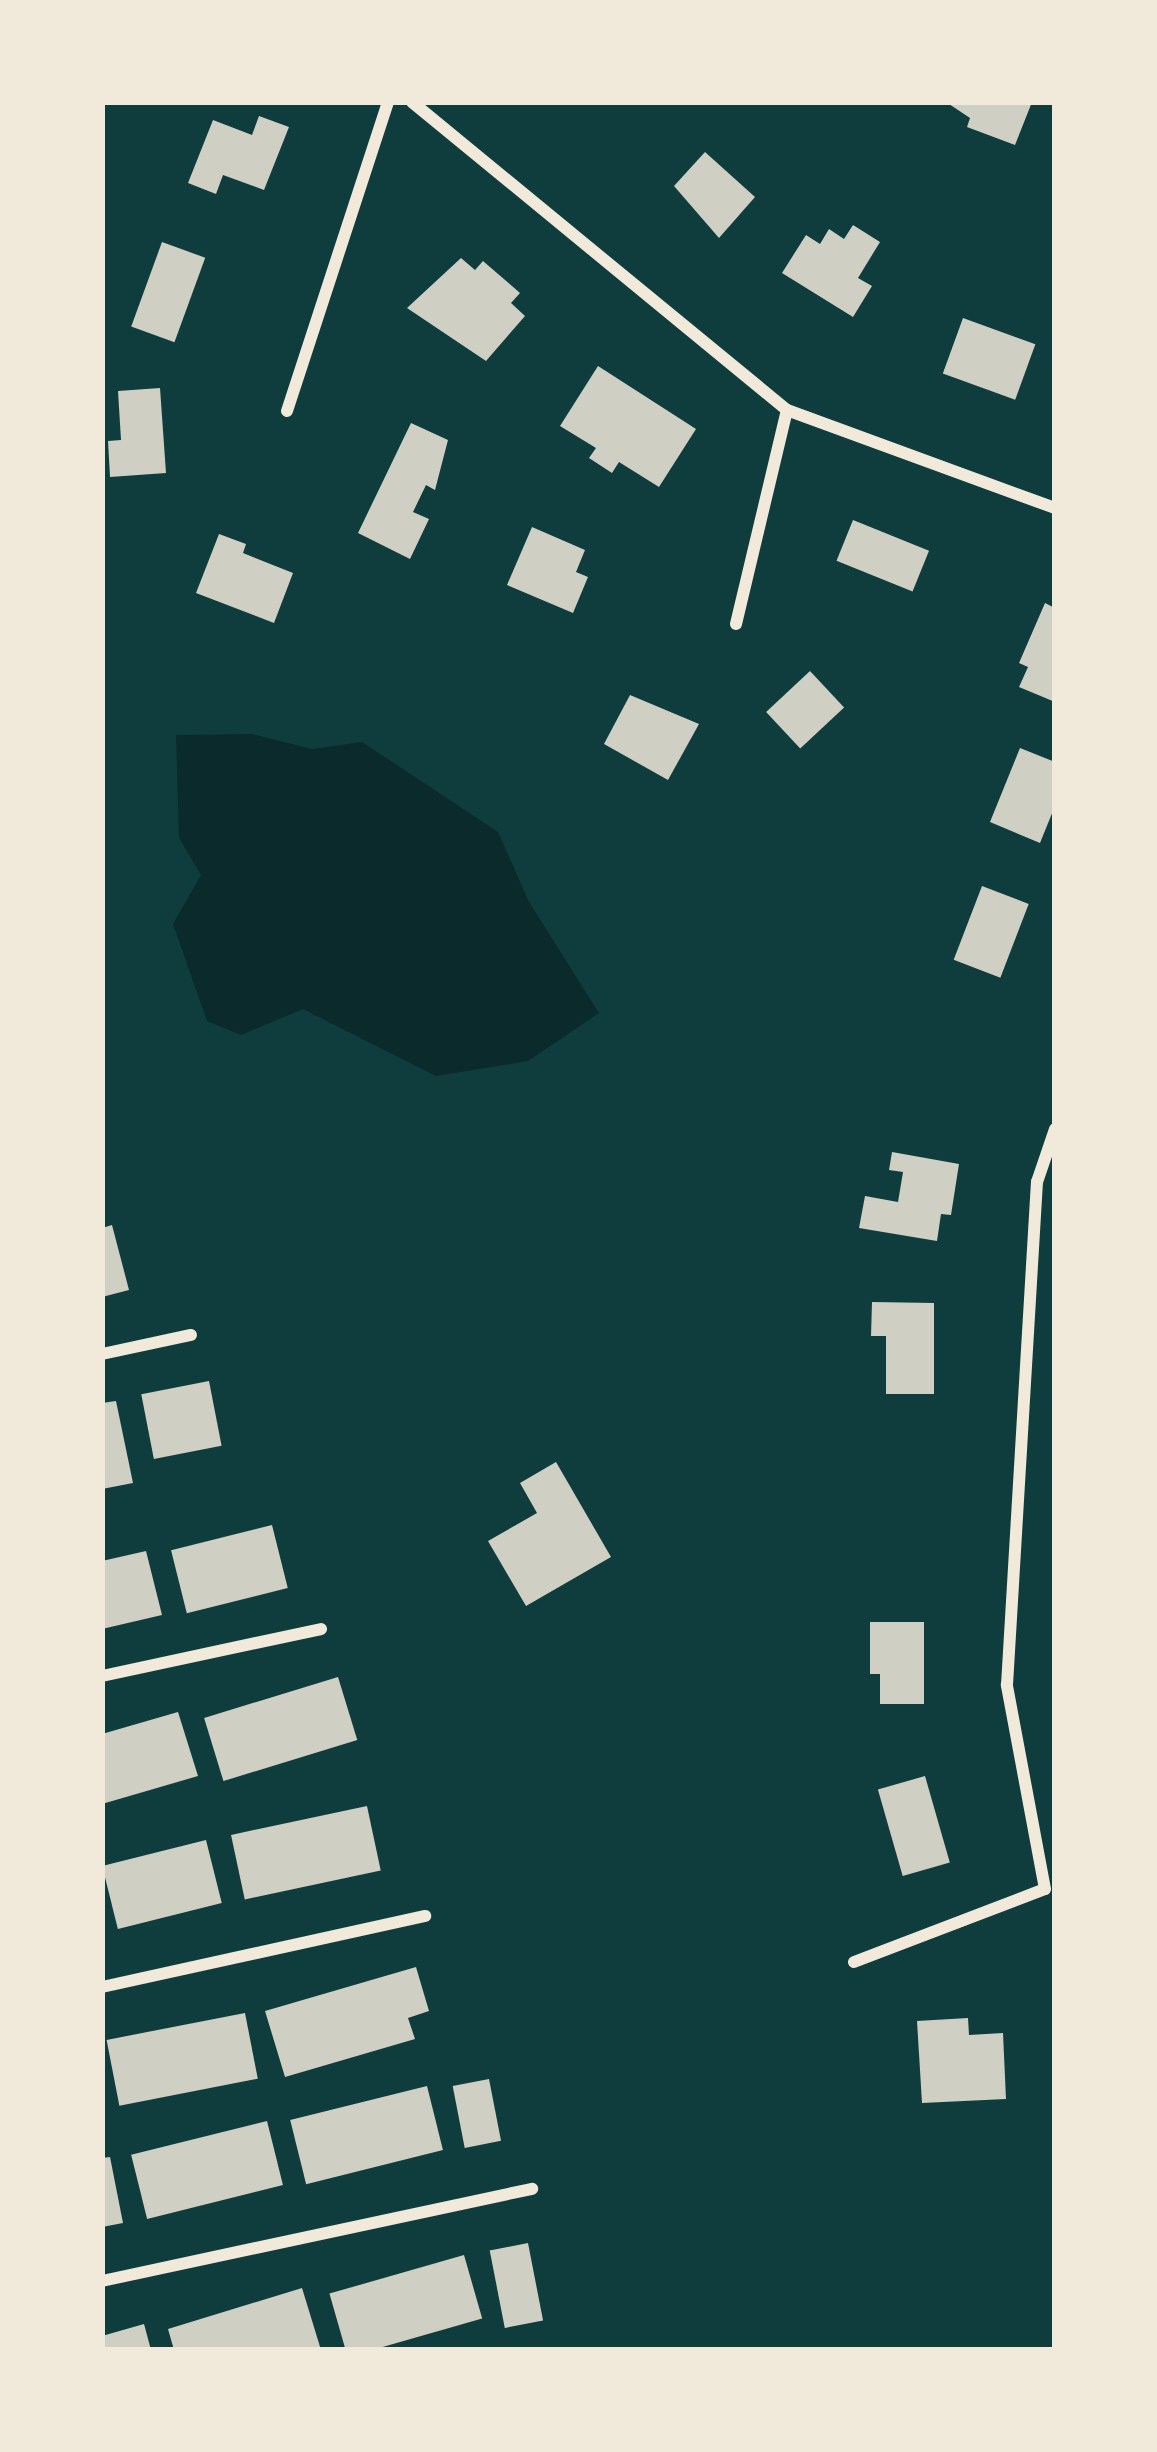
<!DOCTYPE html>
<html>
<head>
<meta charset="utf-8">
<style>
  body { margin:0 }
  #map { position:relative; width:1157px; height:2452px; overflow:hidden; background:#0f3d3e; font-family:"Roboto Serif",serif }
  div>[style] { position:absolute }
  .water>* { inset:0; background:#0a2a2b }
  .building>* { inset:0; background:#cfcfc3; transform-origin:0 0 }
  .minor>* { height:12px; margin:-6px; padding:0 6px; transform-origin:6px; border-radius:6px; background:#f1e9da }
  span { translate:-50% -50%; white-space:nowrap; text-align:center; line-height:1.15; -webkit-text-stroke:10px #f1e9da; paint-order:stroke }
  .frame { position:absolute; inset:0; border:105px solid #f1e9da; pointer-events:none }
</style>
</head>
<body>
<div id="map">
  <div class="water">
    <div style="clip-path:polygon(252px 734px,312px 749px,362px 742px,498px 832px,529px 902px,599px 1013px,528px 1061px,436px 1076px,303px 1009px,241px 1035px,207px 1021px,173px 924px,201px 875px,179px 838px,176px 735px)"></div>
  </div>
  <div class="building">
    <div style="clip-path:polygon(946px 102px,1032px 102px,1015px 145px,967px 127px,970px 118px)"></div>
    <div style="clip-path:polygon(259px 116px,289px 127px,264px 190px,223px 175px,216px 194px,188px 183px,213px 120px,252px 135px)"></div>
    <div style="clip-path:polygon(705px 152px,755px 197px,719px 238px,674px 186px)"></div>
    <div style="clip-path:polygon(853px 225px,880px 242px,858px 278px,872px 286px,853px 317px,782px 273px,806px 235px,820px 244px,829px 229px,844px 239px)"></div>
    <div style="left:162px;top:242px;width:46px;height:90px;rotate:20deg"></div>
    <div style="clip-path:polygon(461px 258px,475px 270px,483px 261px,520px 293px,511px 303px,525px 316px,486px 361px,407px 308px)"></div>
    <div style="left:963px;top:318px;width:77px;height:59px;rotate:20deg"></div>
    <div style="clip-path:polygon(598px 366px,696px 429px,659px 487px,619px 462px,612px 473px,589px 458px,596px 448px,560px 426px)"></div>
    <div style="clip-path:polygon(160px 388px,166px 473px,110px 477px,108px 441px,121px 440px,118px 391px)"></div>
    <div style="clip-path:polygon(411px 423px,448px 440px,435px 490px,426px 485px,413px 512px,429px 519px,410px 559px,358px 533px)"></div>
    <div style="left:853px;top:520px;width:82px;height:44px;rotate:22deg"></div>
    <div style="clip-path:polygon(532px 527px,585px 550px,576px 572px,588px 577px,573px 613px,507px 585px)"></div>
    <div style="clip-path:polygon(219px 534px,246px 544px,243px 553px,293px 573px,274px 623px,196px 593px)"></div>
    <div style="clip-path:polygon(1045px 603px,1055px 608px,1055px 702px,1019px 687px,1028px 667px,1019px 663px)"></div>
    <div style="left:810px;top:671px;width:50px;height:60px;rotate:47deg"></div>
    <div style="clip-path:polygon(630px 695px,699px 724px,668px 780px,604px 744px)"></div>
    <div style="clip-path:polygon(1020px 748px,1055px 762px,1055px 806px,1040px 843px,990px 822px)"></div>
    <div style="left:982px;top:886px;width:50px;height:79px;rotate:21deg"></div>
    <div style="clip-path:polygon(892px 1152px,959px 1164px,951px 1215px,941px 1214px,937px 1241px,859px 1228px,865px 1196px,898px 1202px,903px 1172px,889px 1170px)"></div>
    <div style="clip-path:polygon(112px 1225px,129px 1290px,102px 1297px,102px 1228px)"></div>
    <div style="clip-path:polygon(872px 1302px,934px 1303px,934px 1394px,886px 1394px,886px 1336px,871px 1336px)"></div>
    <div style="left:209px;top:1381px;width:66px;height:69px;rotate:79deg"></div>
    <div style="clip-path:polygon(116px 1401px,133px 1483px,102px 1489px,102px 1403px)"></div>
    <div style="clip-path:polygon(556px 1462px,611px 1557px,526px 1606px,488px 1541px,537px 1513px,520px 1483px)"></div>
    <div style="left:272px;top:1525px;width:65px;height:104px;rotate:76deg"></div>
    <div style="clip-path:polygon(146px 1551px,162px 1615px,102px 1629px,102px 1561px)"></div>
    <div style="clip-path:polygon(870px 1622px,924px 1622px,924px 1704px,880px 1704px,880px 1674px,870px 1674px)"></div>
    <div style="left:338px;top:1677px;width:66px;height:140px;rotate:73deg"></div>
    <div style="clip-path:polygon(178px 1712px,198px 1776px,102px 1804px,102px 1734px)"></div>
    <div style="left:925px;top:1776px;width:90px;height:49px;rotate:74deg"></div>
    <div style="left:367px;top:1806px;width:66px;height:139px;rotate:78deg"></div>
    <div style="left:206px;top:1840px;width:65px;height:107px;rotate:76deg"></div>
    <div style="clip-path:polygon(416px 1967px,429px 2011px,408px 2018px,415px 2039px,285px 2077px,265px 2011px)"></div>
    <div style="left:245px;top:2013px;width:67px;height:141px;rotate:79deg"></div>
    <div style="clip-path:polygon(968px 2018px,969px 2035px,1003px 2033px,1006px 2099px,922px 2103px,917px 2021px)"></div>
    <div style="left:489px;top:2079px;width:63px;height:37px;rotate:79deg"></div>
    <div style="left:427px;top:2086px;width:66px;height:141px;rotate:76deg"></div>
    <div style="left:267px;top:2121px;width:66px;height:140px;rotate:76deg"></div>
    <div style="clip-path:polygon(110px 2157px,123px 2223px,102px 2227px,102px 2158px)"></div>
    <div style="left:528px;top:2243px;width:79px;height:39px;rotate:79deg"></div>
    <div style="left:464px;top:2255px;width:66px;height:140px;rotate:74deg"></div>
    <div style="clip-path:polygon(302px 2288px,321px 2350px,174px 2350px,168px 2329px)"></div>
    <div style="clip-path:polygon(144px 2324px,151px 2350px,102px 2350px,102px 2336px)"></div>
  </div>
  <div class="minor">
    <div style="left:412px;top:102px;width:485px;rotate:39.4deg"></div>
    <div style="left:787px;top:410px;width:285px;rotate:20.1deg"></div>
    <div style="left:287px;top:411px;width:325px;rotate:-71.9deg"></div>
    <div style="left:736px;top:624px;width:220px;rotate:-76.6deg"></div>
    <div style="left:102px;top:1354px;width:91px;rotate:-12.1deg"></div>
    <div style="left:102px;top:1676px;width:224px;rotate:-12.1deg"></div>
    <div style="left:1045px;top:1889px;width:208px;rotate:-100.6deg"></div>
    <div style="left:1007px;top:1685px;width:504px;rotate:-86.59deg"></div>
    <div style="left:1037px;top:1182px;width:56px;rotate:-71.2deg"></div>
    <div style="left:854px;top:1962px;width:204px;rotate:-20.9deg"></div>
    <div style="left:102px;top:1987px;width:331px;rotate:-12.4deg"></div>
    <div style="left:102px;top:2281px;width:440px;rotate:-12.1deg"></div>
  </div>
  <div class="frame"></div>
</div>
</body>
</html>
